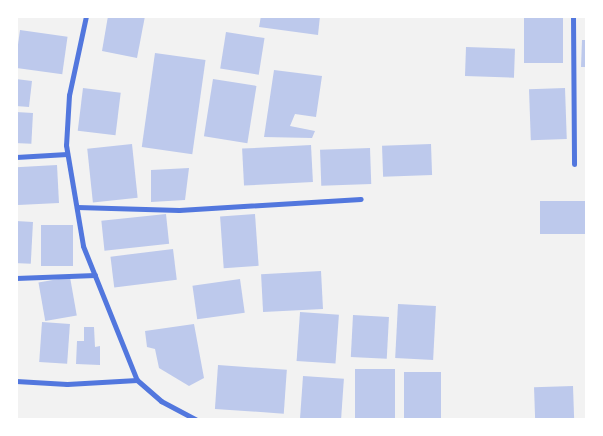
<!DOCTYPE html>
<html>
<head>
<meta charset="utf-8">
<style>
  body { margin:0 }
  #map { position:relative; width:603px; height:436px; overflow:hidden; background:#f2f2f2; font-family:Karla,sans-serif }
  div>[style] { position:absolute }
  .building>* { inset:0; background:#bdc9ec; transform-origin:0 0 }
  .minor>* { height:5px; margin:-2.5px; padding:0 2.5px; transform-origin:2.5px; border-radius:2.5px; background:#5277de }
  span { translate:-50% -50%; white-space:nowrap; text-align:center; line-height:1.15; -webkit-text-stroke:5px #fff; paint-order:stroke }
  .frame { position:absolute; inset:0; border:18px solid #fff; pointer-events:none }
</style>
</head>
<body>
<div id="map">
  <div class="building">
    <div style="clip-path:polygon(108px 16px,145px 16px,137px 58px,102px 51px)"></div>
    <div style="clip-path:polygon(261px 16px,320px 16px,318px 35px,259px 27px)"></div>
    <div style="left:524px;top:16px;width:39px;height:47px"></div>
    <div style="left:20px;top:30px;width:48px;height:38px;rotate:8deg"></div>
    <div style="left:226px;top:32px;width:39px;height:37px;rotate:9deg"></div>
    <div style="clip-path:polygon(582px 40px,587px 40px,587px 67px,581px 67px)"></div>
    <div style="left:466px;top:47px;width:49px;height:29px;rotate:2deg"></div>
    <div style="left:155px;top:53px;width:51px;height:95px;rotate:8deg"></div>
    <div style="clip-path:polygon(274px 70px,322px 76px,316px 117px,295px 114px,290px 126px,315px 131px,312px 138px,264px 137px)"></div>
    <div style="clip-path:polygon(16px 79px,32px 81px,29px 107px,16px 106px)"></div>
    <div style="left:213px;top:79px;width:44px;height:58px;rotate:9deg"></div>
    <div style="left:83px;top:88px;width:38px;height:43px;rotate:7deg"></div>
    <div style="left:565px;top:88px;width:51px;height:36px;rotate:88deg"></div>
    <div style="left:16px;top:112px;width:17px;height:31px;rotate:3deg"></div>
    <div style="left:132px;top:144px;width:54px;height:45px;rotate:84deg"></div>
    <div style="left:431px;top:144px;width:31px;height:49px;rotate:88deg"></div>
    <div style="left:311px;top:145px;width:37px;height:69px;rotate:87deg"></div>
    <div style="left:370px;top:148px;width:36px;height:50px;rotate:88deg"></div>
    <div style="left:57px;top:165px;width:38px;height:41px;rotate:87deg"></div>
    <div style="clip-path:polygon(189px 168px,185px 200px,151px 202px,151px 170px)"></div>
    <div style="left:587px;top:201px;width:33px;height:47px;rotate:90deg"></div>
    <div style="left:166px;top:214px;width:30px;height:65px;rotate:84deg"></div>
    <div style="left:255px;top:214px;width:52px;height:35px;rotate:86deg"></div>
    <div style="left:16px;top:221px;width:17px;height:42px;rotate:3deg"></div>
    <div style="left:41px;top:225px;width:32px;height:41px"></div>
    <div style="left:173px;top:249px;width:31px;height:63px;rotate:83deg"></div>
    <div style="left:321px;top:271px;width:38px;height:60px;rotate:87deg"></div>
    <div style="left:70px;top:277px;width:39px;height:32px;rotate:80deg"></div>
    <div style="left:240px;top:279px;width:34px;height:48px;rotate:82deg"></div>
    <div style="left:398px;top:304px;width:38px;height:54px;rotate:3deg"></div>
    <div style="left:300px;top:312px;width:39px;height:49px;rotate:4deg"></div>
    <div style="left:353px;top:315px;width:36px;height:42px;rotate:3deg"></div>
    <div style="left:42px;top:322px;width:28px;height:40px;rotate:4deg"></div>
    <div style="clip-path:polygon(194px 324px,204px 378px,189px 386px,159px 368px,155px 349px,147px 347px,145px 331px)"></div>
    <div style="clip-path:polygon(84px 327px,94px 327px,95px 347px,100px 346px,100px 365px,76px 364px,77px 341px,84px 341px)"></div>
    <div style="left:218px;top:365px;width:69px;height:44px;rotate:4deg"></div>
    <div style="left:355px;top:369px;width:40px;height:51px"></div>
    <div style="left:404px;top:372px;width:37px;height:48px"></div>
    <div style="left:303px;top:376px;width:41px;height:44px;rotate:4deg"></div>
    <div style="left:573px;top:386px;width:34px;height:39px;rotate:88deg"></div>
  </div>
  <div class="minor">
    <div style="left:86px;top:16px;width:81px;rotate:102.1deg"></div>
    <div style="left:69px;top:95px;width:50px;rotate:93.4deg"></div>
    <div style="left:66px;top:145px;width:102px;rotate:80.4deg"></div>
    <div style="left:83px;top:246px;width:144px;rotate:68.1deg"></div>
    <div style="left:137px;top:380px;width:32px;rotate:41deg"></div>
    <div style="left:161px;top:401px;width:40px;rotate:28deg"></div>
    <div style="left:573px;top:16px;width:148px;rotate:89.6deg"></div>
    <div style="left:16px;top:157px;width:51px;rotate:-3.4deg"></div>
    <div style="left:77px;top:207px;width:102px;rotate:1.7deg"></div>
    <div style="left:179px;top:210px;width:182px;rotate:-3.5deg"></div>
    <div style="left:16px;top:278px;width:79px;rotate:-2.2deg"></div>
    <div style="left:16px;top:381px;width:51px;rotate:3.4deg"></div>
    <div style="left:67px;top:384px;width:70px;rotate:-3.3deg"></div>
  </div>
  <div class="frame"></div>
</div>
</body>
</html>
